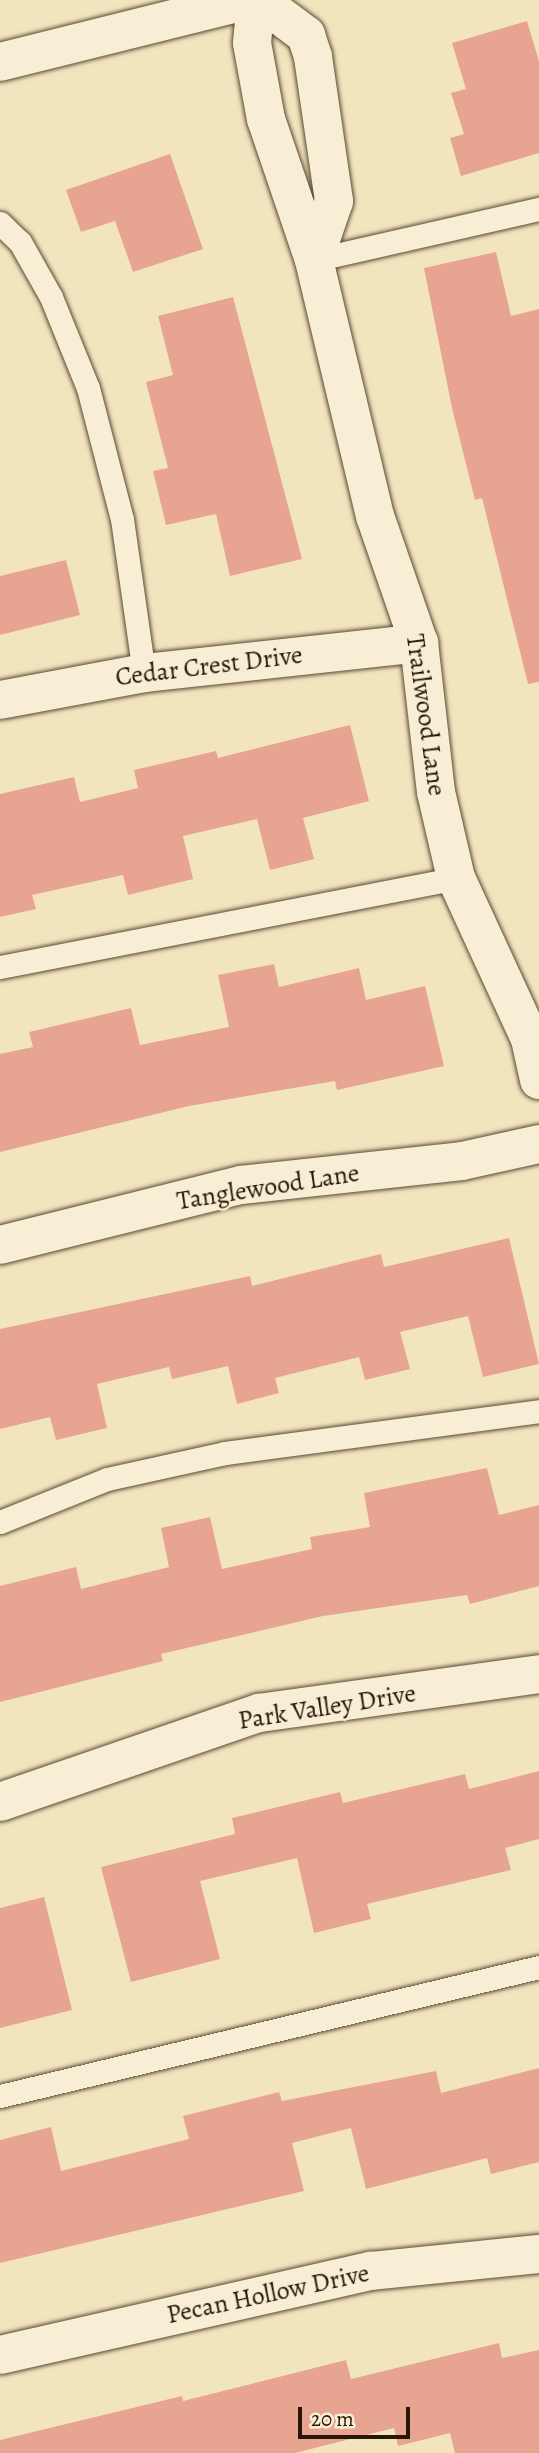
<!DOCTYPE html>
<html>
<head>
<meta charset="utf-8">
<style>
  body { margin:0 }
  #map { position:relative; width:539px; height:2453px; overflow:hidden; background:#f2e5be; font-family:Alegreya,serif }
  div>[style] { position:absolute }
  .building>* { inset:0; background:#e7a591 }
  .roads { filter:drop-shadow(0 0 2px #5a4a34) drop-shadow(0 0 2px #5a4a34) }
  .service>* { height:23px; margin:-11.5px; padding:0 11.5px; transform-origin:11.5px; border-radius:11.5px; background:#f7eed5 }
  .minor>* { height:38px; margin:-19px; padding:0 19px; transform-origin:19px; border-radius:19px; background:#f7eed5 }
  .secondary>* { height:38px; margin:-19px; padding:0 19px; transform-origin:19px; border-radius:19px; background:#f7eed5 }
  span { translate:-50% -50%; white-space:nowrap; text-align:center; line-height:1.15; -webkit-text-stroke:5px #f7eed5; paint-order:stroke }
  .street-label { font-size:26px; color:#281606 }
  .scale { position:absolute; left:298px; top:2407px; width:112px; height:32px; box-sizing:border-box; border:4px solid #281606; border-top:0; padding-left:9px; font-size:21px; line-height:24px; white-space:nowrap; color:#281606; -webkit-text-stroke:5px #f7eed5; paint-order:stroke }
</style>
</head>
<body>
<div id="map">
  <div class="building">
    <div style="clip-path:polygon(527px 21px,539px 61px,539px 153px,461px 176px,450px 138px,464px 134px,451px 93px,466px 89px,452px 43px)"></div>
    <div style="clip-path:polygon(170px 154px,203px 249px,133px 272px,115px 221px,81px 232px,66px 190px)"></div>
    <div style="clip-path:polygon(496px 252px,511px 316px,539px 309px,539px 682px,528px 684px,482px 498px,475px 500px,452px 408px,424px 268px)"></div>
    <div style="clip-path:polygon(233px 297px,302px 559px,230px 576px,216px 514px,166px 525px,153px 471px,168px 468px,146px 382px,173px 375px,158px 316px)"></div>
    <div style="clip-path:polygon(66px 560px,80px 615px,0 635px,0 576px)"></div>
    <div style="clip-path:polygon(350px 725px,369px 801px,303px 818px,314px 859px,270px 870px,257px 819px,183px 836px,193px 879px,128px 895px,123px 875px,32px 895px,36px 909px,0 917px,0 794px,74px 777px,80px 802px,138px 788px,134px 770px,216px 751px,218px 758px)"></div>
    <div style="clip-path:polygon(274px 964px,279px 987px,359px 968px,366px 1000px,425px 986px,444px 1066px,337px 1090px,335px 1081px,189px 1106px,0 1152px,0 1054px,33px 1047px,29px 1032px,131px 1008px,140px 1045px,229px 1027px,218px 975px)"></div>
    <div style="clip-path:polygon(509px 1238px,539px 1364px,483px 1377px,468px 1316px,400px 1332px,410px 1369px,365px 1380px,359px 1357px,275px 1378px,279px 1393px,237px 1404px,228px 1366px,172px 1379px,169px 1367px,97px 1384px,107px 1428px,56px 1440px,50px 1417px,0 1429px,0 1329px,250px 1276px,252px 1286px,381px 1254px,384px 1267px)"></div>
    <div style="clip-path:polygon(487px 1468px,499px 1515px,539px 1505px,539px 1586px,470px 1604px,467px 1595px,323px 1616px,161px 1654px,163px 1661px,0 1702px,0 1586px,76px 1567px,81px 1589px,169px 1567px,161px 1528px,210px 1517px,222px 1569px,312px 1549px,310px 1537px,370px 1527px,364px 1493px)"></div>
    <div style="clip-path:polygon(539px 1771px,539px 1839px,505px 1848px,511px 1870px,367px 1904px,371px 1919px,314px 1933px,297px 1858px,200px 1881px,220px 1959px,131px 1982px,101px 1867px,235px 1834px,232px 1818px,340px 1792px,343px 1803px,465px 1774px,469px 1789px)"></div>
    <div style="clip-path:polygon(44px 1897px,72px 2010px,0 2028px,0 1908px)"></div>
    <div style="clip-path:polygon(539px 2068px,539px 2162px,491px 2174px,487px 2158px,366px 2189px,351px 2128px,292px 2143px,304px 2191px,0 2263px,0 2140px,51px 2127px,61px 2171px,189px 2139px,183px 2116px,279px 2092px,282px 2101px,436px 2071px,441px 2093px)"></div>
    <div style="clip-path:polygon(499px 2343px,502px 2358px,539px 2350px,539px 2453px,455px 2453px,450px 2433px,398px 2446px,394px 2428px,295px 2453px,0 2453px,0 2440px,182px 2396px,183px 2401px,346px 2360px,351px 2379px)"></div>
  </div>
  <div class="roads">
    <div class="service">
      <div style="left:0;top:223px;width:28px;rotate:44deg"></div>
      <div style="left:20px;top:242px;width:63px;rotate:60.6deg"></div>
      <div style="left:51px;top:297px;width:98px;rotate:67.9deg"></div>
      <div style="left:88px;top:388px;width:135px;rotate:75.5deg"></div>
      <div style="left:122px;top:519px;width:156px;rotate:81.9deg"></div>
      <div style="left:314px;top:260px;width:231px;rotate:-12.8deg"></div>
      <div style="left:0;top:967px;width:465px;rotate:-11deg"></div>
      <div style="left:0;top:1522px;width:115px;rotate:-21.9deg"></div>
      <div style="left:107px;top:1479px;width:121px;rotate:-12.4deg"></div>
      <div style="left:225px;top:1453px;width:317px;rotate:-7.6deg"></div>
      <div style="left:0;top:2096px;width:554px;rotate:-13.46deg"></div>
    </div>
    <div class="minor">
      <div style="left:256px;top:0;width:43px;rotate:95.3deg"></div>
      <div style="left:252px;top:43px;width:77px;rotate:79.6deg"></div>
      <div style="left:266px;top:119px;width:149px;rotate:71.2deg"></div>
      <div style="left:314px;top:260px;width:263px;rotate:76.6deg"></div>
      <div style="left:375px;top:516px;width:134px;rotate:70.9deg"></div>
      <div style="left:419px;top:643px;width:150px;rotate:83.5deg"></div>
      <div style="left:436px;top:792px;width:88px;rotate:76.9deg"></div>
      <div style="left:456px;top:878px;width:177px;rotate:65.3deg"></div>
      <div style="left:530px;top:1039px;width:42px;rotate:77.6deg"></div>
      <div style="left:259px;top:0;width:59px;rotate:36.7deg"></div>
      <div style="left:306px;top:35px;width:23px;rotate:72deg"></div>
      <div style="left:313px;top:57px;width:146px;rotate:81.7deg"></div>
      <div style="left:334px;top:201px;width:62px;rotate:108.7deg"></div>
      <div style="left:0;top:700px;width:147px;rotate:-10.6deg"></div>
      <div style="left:144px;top:673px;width:277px;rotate:-6.2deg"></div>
      <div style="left:0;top:1245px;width:248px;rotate:-14deg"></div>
      <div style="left:241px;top:1185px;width:222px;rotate:-6.2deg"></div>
      <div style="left:462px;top:1161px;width:79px;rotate:-12.4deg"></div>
      <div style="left:0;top:1802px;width:274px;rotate:-19deg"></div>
      <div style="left:259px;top:1713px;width:283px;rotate:-7.9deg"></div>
      <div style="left:0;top:2355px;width:380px;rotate:-12.8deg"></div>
      <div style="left:371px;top:2271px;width:169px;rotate:-5.8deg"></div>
    </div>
    <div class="secondary">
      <div style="left:0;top:62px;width:256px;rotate:-14deg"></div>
    </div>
  </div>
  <div class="street-label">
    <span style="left:209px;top:666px;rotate:-7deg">Cedar Crest Drive</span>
    <span style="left:426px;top:715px;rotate:82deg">Trailwood Lane</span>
    <span style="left:268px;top:1187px;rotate:-9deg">Tanglewood Lane</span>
    <span style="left:327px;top:1707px;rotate:-9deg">Park Valley Drive</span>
    <span style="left:268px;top:2294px;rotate:-12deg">Pecan Hollow Drive</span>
  </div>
  <div class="scale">20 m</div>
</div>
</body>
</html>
